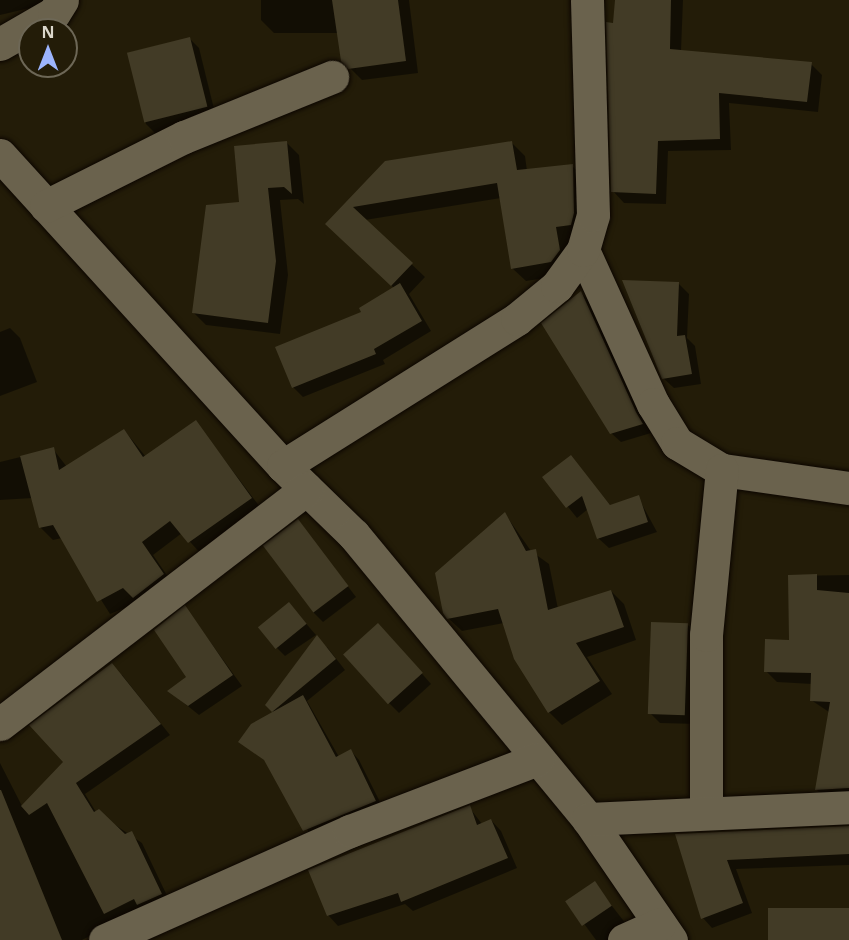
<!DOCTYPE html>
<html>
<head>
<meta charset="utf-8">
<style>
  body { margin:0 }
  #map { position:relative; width:849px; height:940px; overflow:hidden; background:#231c08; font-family:"Noto Sans",sans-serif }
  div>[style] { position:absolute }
  .shadow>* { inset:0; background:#0007 }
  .building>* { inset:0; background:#423b26; transform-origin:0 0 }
  .roads { filter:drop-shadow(0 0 2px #0c0600) drop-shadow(0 0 2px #0c0600) }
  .minor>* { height:33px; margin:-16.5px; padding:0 16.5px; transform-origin:16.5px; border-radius:16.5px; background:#6a624d }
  span { translate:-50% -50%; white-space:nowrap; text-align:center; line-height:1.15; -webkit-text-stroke:6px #231c08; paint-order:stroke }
  .north { position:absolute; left:18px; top:18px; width:60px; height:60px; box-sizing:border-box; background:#231c08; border:2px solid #6d6756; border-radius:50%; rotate:0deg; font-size:16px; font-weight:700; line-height:24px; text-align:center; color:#dbd7cb }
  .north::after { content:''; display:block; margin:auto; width:21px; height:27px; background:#9cb4fd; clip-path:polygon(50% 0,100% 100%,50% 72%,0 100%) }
</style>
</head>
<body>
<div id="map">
  <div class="shadow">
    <div style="clip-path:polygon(0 0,64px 0,0 15px)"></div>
    <div style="clip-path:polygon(261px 0,409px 0,418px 73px,362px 80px,342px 60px,338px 33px,274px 33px,261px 20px)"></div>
    <div style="clip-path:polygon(616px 0,683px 0,681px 51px,811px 64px,822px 75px,818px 112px,729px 103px,731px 150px,668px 151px,666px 204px,624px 203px,613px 191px)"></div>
    <div style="clip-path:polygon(189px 38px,199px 48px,216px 117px,156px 134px,146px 124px,128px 53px)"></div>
    <div style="clip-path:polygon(511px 142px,525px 156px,527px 171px,572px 166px,586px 179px,584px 238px,568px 240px,572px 264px,565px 275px,526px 281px,512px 268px,501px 198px,365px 220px,425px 277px,409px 294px,431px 331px,383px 360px,385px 364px,303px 397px,293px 387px,363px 312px,394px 288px,327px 224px,385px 162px)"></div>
    <div style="clip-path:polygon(287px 143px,299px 155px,304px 204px,298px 199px,280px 200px,288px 275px,280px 334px,206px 325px,193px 312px,241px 203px)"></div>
    <div style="clip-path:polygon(679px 284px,689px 294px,687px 338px,695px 346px,701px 384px,674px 388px,663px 378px)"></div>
    <div style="clip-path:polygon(581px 293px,590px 302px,651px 433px,621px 442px,611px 433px)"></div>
    <div style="clip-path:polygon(10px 328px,20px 338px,37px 382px,0 396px,0 332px)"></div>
    <div style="clip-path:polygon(196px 422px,263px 511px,202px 555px,182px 533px,153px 555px,175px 587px,110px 614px,62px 538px,53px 540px,41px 528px,33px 498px,0 500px,0 462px,53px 449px,67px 467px,124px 430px,146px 457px)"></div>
    <div style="clip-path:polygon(570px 457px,611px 506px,638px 497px,657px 532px,609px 548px,598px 538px,588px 509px,577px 518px,544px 477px)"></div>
    <div style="clip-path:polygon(505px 514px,531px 551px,549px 564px,558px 609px,611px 591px,624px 604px,636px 640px,587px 657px,612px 694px,562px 725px,549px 712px,504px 623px,462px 631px,448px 618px)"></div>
    <div style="clip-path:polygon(298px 521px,356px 597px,323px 622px,313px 612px)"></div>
    <div style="clip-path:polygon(849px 575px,849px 800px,827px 800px,816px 789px,829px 712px,811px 700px,812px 684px,777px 682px,766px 671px,791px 642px,790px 576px)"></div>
    <div style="clip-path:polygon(289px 604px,316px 635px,285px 656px,275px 646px)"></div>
    <div style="clip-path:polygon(185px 607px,242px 686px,199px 715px,169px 691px,188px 677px)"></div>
    <div style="clip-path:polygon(688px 625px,698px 635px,697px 724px,660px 723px,650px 713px)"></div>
    <div style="clip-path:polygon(388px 635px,431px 684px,399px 713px,389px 703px)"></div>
    <div style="clip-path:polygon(327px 647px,345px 670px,307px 701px,339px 757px,351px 751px,359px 760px,384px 810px,313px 839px,268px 763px,240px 741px,275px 713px,267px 705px)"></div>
    <div style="clip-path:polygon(122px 675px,170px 735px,85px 794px,96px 812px,142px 843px,171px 904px,143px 909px,82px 940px,0 940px,0 763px,22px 806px,65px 762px)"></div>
    <div style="clip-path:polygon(469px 807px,482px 824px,491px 820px,501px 831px,517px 868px,413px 911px,405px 904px,338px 926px,328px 915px)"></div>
    <div style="clip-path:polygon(849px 827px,849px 865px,736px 869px,752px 913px,712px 928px,703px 918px,677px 835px)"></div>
    <div style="clip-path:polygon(594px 883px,630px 929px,616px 940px,596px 940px,568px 902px)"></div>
  </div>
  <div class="building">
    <div style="clip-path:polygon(332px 0,398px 0,406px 61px,348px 69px,341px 61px)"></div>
    <div style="clip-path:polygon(615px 0,671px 0,670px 49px,812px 62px,807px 102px,719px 93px,720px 139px,658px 141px,656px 194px,611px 192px,606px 22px,613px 23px)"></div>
    <div style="left:190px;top:37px;width:72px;height:65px;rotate:76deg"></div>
    <div style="clip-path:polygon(287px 141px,292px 194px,284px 187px,268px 188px,276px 261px,268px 323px,192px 313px,206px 205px,239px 202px,234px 146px)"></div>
    <div style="clip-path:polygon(512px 141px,517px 170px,573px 164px,574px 213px,571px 225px,556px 227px,560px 250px,551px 262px,511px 269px,497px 183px,353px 207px,413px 263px,391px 286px,325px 224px,385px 161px)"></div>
    <div style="clip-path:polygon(622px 280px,679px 282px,677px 336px,685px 335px,692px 374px,662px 379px)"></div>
    <div style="clip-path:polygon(400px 283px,422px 321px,374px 349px,376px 354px,292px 388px,275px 347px,361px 312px,359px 308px)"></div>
    <div style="clip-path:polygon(581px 291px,636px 412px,643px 424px,610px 434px,541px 323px)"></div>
    <div style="clip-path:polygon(196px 420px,252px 498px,188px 543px,170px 521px,142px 542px,164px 574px,133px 598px,123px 588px,97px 602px,53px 525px,39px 528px,20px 456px,54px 447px,59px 470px,124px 429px,143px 457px)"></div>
    <div style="clip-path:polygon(571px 455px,610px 505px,639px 495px,648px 522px,597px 539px,582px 496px,566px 508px,542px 477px)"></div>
    <div style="clip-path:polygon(505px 512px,526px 551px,536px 549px,548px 610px,611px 590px,624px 627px,576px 643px,600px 681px,548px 713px,514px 659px,498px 609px,447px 619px,443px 613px,435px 573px)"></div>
    <div style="left:298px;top:519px;width:84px;height:44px;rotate:53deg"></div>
    <div style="clip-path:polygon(817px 574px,817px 590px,849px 593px,849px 788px,815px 790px,830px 702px,810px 701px,811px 673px,764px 672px,765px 639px,789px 640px,788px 575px)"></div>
    <div style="left:289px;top:602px;width:28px;height:40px;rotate:51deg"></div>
    <div style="clip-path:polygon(185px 605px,233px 675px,188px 706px,167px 691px,186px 677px,154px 630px)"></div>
    <div style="left:651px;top:622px;width:37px;height:92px;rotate:2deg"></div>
    <div style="left:378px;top:623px;width:67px;height:47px;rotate:48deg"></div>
    <div style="clip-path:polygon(317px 635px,336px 659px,272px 712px,265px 705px)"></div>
    <div style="clip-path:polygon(112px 663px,161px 724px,76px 783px,94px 812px,99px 809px,125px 834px,132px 831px,162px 894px,137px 905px,134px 899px,104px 914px,47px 803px,29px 815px,21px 806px,63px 762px,29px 725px)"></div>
    <div style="clip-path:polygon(303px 695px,336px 757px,351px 749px,376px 801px,303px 831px,264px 760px,238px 742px,251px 724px)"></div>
    <div style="clip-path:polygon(0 790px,1px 790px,62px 940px,0 940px)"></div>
    <div style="clip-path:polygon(470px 805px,477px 825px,491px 819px,508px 858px,401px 902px,398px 893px,327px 916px,308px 870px)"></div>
    <div style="clip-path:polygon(849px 826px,849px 854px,727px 860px,743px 903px,701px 919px,675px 834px)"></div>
    <div style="left:595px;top:881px;width:30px;height:36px;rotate:56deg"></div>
    <div style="left:849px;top:908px;width:32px;height:81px;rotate:90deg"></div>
  </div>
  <div class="roads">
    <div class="minor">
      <div style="left:0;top:44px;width:62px;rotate:-29.9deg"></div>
      <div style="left:54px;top:13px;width:15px;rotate:-58deg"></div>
      <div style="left:0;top:155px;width:420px;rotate:47.7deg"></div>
      <div style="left:283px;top:466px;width:99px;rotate:44.2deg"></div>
      <div style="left:354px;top:535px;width:368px;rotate:50.5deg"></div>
      <div style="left:588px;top:819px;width:147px;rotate:55.6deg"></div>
      <div style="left:46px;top:206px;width:154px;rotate:-26.6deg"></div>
      <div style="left:184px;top:137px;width:160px;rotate:-22.1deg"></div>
      <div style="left:583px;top:250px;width:169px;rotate:65.6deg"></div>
      <div style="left:653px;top:404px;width:46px;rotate:58.4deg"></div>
      <div style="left:677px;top:443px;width:52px;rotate:31deg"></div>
      <div style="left:722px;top:470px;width:128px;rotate:8.1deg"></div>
      <div style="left:283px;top:466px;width:276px;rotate:-32.1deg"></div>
      <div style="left:517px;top:319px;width:52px;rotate:-39.5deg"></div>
      <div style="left:557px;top:286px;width:44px;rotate:-54.2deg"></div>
      <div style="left:583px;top:250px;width:36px;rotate:-74deg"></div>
      <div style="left:593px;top:215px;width:215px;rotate:-91.6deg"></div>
      <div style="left:0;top:724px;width:386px;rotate:-37.5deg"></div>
      <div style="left:706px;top:812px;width:177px;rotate:-90deg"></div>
      <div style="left:706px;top:635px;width:166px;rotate:-84.5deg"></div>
      <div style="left:588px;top:819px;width:261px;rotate:-2.6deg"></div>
      <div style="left:105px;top:940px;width:268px;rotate:-24deg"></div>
      <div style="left:350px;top:831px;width:201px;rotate:-21deg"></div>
      <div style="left:624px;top:940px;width:39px;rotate:-24deg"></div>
    </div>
  </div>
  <div class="north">N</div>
</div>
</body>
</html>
